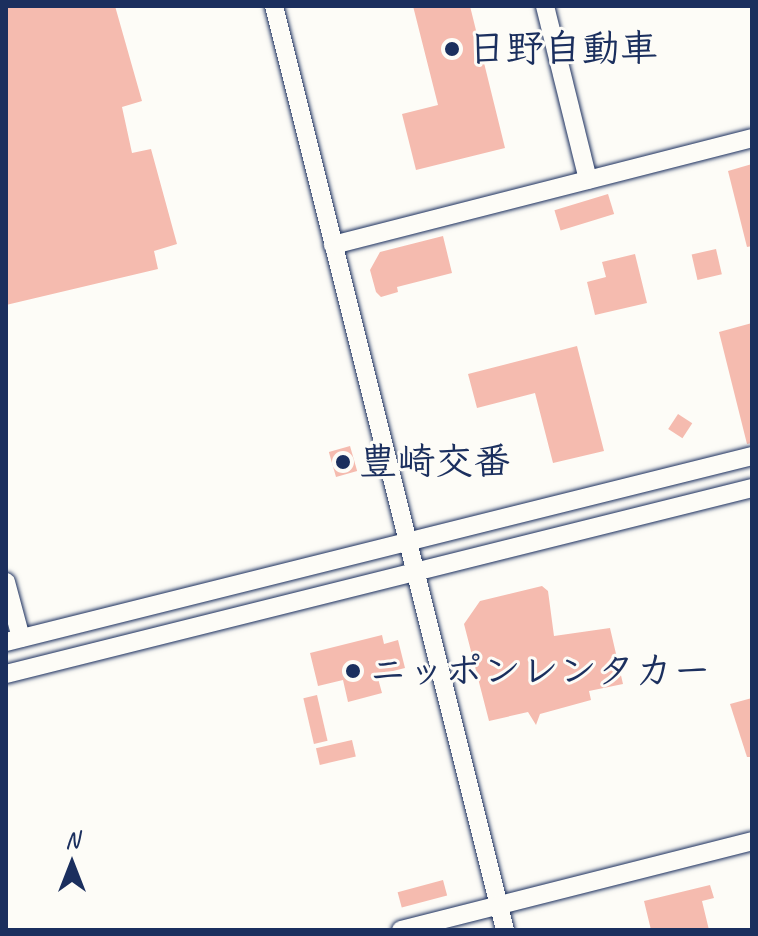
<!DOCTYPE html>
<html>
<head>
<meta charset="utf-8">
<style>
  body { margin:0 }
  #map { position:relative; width:758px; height:936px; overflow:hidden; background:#fdfcf7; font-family:Caveat,"Klee One",sans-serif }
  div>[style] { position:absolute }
  .building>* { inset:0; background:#f5bbaf; transform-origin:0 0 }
  .roads { filter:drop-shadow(0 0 2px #1b2f5e) drop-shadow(0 0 2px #1b2f5e) }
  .minor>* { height:18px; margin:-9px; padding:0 9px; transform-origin:9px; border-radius:9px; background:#fdfcf7 }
  .dots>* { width:22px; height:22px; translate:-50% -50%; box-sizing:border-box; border:4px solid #fdfcf7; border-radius:50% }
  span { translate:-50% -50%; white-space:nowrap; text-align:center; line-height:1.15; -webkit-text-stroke:6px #fdfcf7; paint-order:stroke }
  .poi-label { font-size:38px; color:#1b2f5e; font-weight:700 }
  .left { translate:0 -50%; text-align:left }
  .frame { position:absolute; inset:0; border:8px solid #1b2f5e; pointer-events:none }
  .north { position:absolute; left:32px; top:824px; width:80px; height:80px; -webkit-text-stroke:6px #fdfcf7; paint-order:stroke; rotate:0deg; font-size:22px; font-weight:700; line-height:32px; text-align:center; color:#1b2f5e }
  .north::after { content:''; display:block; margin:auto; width:28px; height:36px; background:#1b2f5e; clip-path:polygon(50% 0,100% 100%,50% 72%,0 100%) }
</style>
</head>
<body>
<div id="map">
  <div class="building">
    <div style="clip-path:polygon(6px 6px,115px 6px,142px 101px,122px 107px,132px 153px,151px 149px,177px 244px,154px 251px,158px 269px,6px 305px)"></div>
    <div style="clip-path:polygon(413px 6px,470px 6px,505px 148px,416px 170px,402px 114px,438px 105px)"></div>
    <div style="clip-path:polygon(752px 164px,752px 246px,747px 247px,728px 171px)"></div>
    <div style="left:608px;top:194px;width:21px;height:56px;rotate:73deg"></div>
    <div style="clip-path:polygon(443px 236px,452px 273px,397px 287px,398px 292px,381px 297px,376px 292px,370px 270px,380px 252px)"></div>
    <div style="left:716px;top:249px;width:26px;height:25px;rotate:77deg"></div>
    <div style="clip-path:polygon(635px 254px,647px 303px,595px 315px,587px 282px,606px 277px,602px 262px)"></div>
    <div style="clip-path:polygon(752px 323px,752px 443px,747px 444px,719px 332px)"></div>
    <div style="clip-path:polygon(577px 346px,604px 451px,553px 463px,535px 393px,477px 408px,468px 374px)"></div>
    <div style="left:678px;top:414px;width:17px;height:18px;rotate:33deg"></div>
    <div style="left:350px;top:446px;width:26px;height:22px;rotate:74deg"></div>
    <div style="clip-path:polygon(542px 586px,548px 591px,554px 636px,610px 628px,623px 684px,589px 691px,591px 700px,540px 714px,536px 725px,528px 712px,489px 721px,464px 624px,480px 601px)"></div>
    <div style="clip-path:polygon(382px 635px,384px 644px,398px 640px,405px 668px,377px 675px,382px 693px,348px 702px,343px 680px,318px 686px,310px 653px)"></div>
    <div style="left:317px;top:695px;width:47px;height:14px;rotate:77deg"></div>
    <div style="clip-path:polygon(752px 698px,752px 757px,747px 757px,730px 704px)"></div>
    <div style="left:352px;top:740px;width:17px;height:37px;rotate:77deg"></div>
    <div style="left:443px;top:880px;width:16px;height:47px;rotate:75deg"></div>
    <div style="clip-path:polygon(710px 885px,714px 898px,702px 901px,709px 930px,651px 930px,644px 901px)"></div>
  </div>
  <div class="roads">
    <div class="minor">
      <div style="left:274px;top:6px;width:952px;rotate:75.96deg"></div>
      <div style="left:545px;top:6px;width:179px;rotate:76.1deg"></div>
      <div style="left:333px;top:245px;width:432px;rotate:-14.3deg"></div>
      <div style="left:6px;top:582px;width:58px;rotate:75deg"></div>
      <div style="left:6px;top:642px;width:769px;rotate:-14deg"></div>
      <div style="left:6px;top:674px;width:769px;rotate:-14deg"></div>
      <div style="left:401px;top:930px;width:362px;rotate:-14.2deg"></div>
    </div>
  </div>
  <div class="dots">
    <div style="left:452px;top:49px;background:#1b2f5e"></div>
    <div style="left:343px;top:462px;background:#1b2f5e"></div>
    <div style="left:353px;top:671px;background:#1b2f5e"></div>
  </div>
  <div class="poi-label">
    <span class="left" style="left:468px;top:49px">日野自動車</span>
    <span class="left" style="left:359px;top:462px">豊崎交番</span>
    <span class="left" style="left:369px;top:671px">ニッポンレンタカー</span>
  </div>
  <div class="frame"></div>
  <div class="north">N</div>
</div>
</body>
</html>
